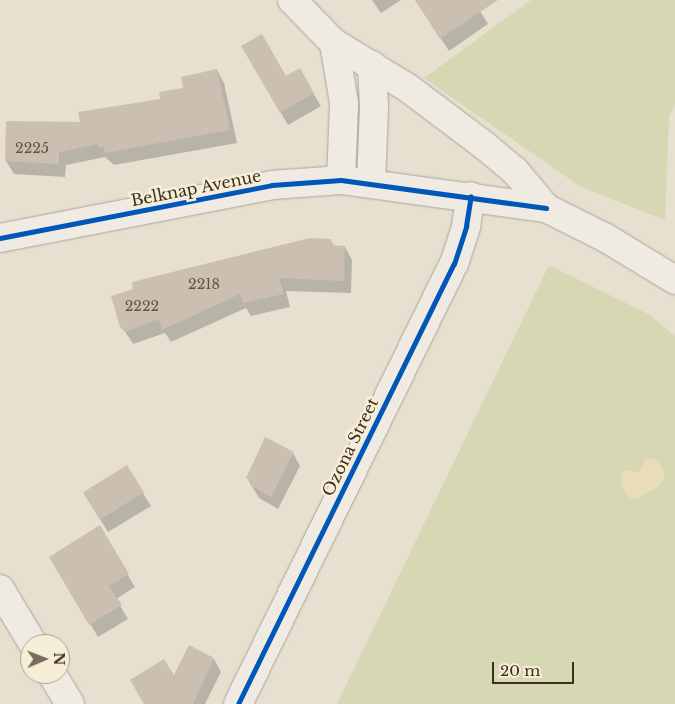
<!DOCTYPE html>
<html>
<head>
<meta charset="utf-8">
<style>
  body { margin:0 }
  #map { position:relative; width:675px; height:704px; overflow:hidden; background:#e7e0d1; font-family:"Libre Baskerville",serif }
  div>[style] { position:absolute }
  .green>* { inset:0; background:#d6d7b3 }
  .sand>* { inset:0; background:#eadcb9 }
  .shadow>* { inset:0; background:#0003 }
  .building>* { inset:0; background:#cbbfb2; transform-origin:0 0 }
  .roads { filter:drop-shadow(0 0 1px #ada599) drop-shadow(0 0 1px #ada599) }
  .minor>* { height:28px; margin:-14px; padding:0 14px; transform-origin:14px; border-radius:14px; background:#efebe3 }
  .cycleway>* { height:5px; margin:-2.5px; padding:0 2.5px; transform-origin:2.5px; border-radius:2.5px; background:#0057b8 }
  span { translate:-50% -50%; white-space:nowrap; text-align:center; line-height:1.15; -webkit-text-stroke:5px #f7eed8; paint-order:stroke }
  .number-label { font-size:14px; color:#605244 }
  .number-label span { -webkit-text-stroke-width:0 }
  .street-label { font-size:16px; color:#3d2e20 }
  .north { position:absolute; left:20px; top:634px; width:50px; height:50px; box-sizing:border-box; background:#f7eed8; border:1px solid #ada18e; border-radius:50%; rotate:89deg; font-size:14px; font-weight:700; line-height:20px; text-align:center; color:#3d2e20 }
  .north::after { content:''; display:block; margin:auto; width:18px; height:22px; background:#786c5e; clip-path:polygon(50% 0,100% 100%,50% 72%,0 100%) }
  .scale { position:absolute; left:492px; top:662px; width:82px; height:22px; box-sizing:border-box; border:2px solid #3d2e20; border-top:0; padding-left:6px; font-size:15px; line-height:18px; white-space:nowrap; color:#3d2e20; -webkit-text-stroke:4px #f7eed8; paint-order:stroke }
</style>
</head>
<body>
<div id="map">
  <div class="green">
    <div style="clip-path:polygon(531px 0,675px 0,675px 105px,669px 117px,665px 220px,581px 187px,424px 78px)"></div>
    <div style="clip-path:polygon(549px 265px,650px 315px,675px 336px,675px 704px,337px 704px)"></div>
  </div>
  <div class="sand">
    <div style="clip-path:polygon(646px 457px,656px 460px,663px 470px,664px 480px,655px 489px,635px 499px,629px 498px,622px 488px,621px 474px,625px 470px,639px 473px)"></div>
  </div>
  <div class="shadow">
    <div style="clip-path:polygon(372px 0,401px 0,381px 13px)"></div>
    <div style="clip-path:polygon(415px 0,473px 0,488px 24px,449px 51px)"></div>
    <div style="clip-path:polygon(243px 47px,286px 78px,299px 70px,321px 106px,288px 125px)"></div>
    <div style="clip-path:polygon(217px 70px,224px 83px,237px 143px,114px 165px,105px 157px,66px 165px,65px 177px,14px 174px,6px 161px,82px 123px,162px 100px)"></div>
    <div style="clip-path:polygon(310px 239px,330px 240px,334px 246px,345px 247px,352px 260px,351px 293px,286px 291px,290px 307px,251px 316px,246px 308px,171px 342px,165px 333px,133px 344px,122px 327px,135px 290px,133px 283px)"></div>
    <div style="clip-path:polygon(293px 453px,300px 466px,278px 509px,259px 498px,247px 478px)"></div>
    <div style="clip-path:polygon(127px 467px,151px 506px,108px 532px,92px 506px)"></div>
    <div style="clip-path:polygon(99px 527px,135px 587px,116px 599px,128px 619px,98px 637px,51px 558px)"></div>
    <div style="clip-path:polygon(214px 659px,221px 672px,205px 704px,145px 704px,174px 677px)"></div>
  </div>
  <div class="building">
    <div style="clip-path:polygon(415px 0,498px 0,440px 39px)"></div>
    <div style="clip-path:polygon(262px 34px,286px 76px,300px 68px,314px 93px,280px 113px,241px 46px)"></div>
    <div style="clip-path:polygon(217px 69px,230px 130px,105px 153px,104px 147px,99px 148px,98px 144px,59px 152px,59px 164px,5px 161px,6px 121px,80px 122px,78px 112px,160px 99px,159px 92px,183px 88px,181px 77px)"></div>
    <div style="clip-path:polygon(310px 238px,331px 239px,331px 245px,345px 246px,344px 281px,279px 278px,284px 294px,243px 303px,240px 294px,162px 330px,159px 319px,125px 332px,120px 327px,111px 296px,133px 289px,132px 282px)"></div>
    <div style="clip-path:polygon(265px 437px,294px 452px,271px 497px,250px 485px,252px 482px,246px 478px)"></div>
    <div style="left:127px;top:465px;width:32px;height:52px;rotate:58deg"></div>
    <div style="clip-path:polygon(100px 525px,129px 574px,109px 586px,122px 605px,89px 625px,49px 557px)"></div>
    <div style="clip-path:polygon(189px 645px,214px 658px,193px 704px,144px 704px,130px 680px,164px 659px,174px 675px)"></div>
  </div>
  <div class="roads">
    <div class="minor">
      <div style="left:292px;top:0;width:60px;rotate:45.7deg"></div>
      <div style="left:334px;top:43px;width:87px;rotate:31.3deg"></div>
      <div style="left:408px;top:88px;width:96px;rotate:37deg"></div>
      <div style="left:485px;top:146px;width:39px;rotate:40deg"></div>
      <div style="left:515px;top:171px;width:48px;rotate:50deg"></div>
      <div style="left:546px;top:208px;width:67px;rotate:26.6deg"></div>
      <div style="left:606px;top:238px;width:81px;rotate:31.3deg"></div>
      <div style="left:334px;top:43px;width:61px;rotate:80.5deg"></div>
      <div style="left:344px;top:103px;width:77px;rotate:92.2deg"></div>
      <div style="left:371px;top:183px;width:76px;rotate:-87.7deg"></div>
      <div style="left:374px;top:107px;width:42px;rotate:-92.7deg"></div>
      <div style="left:0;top:238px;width:277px;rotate:-11deg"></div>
      <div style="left:272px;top:185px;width:69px;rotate:-4.1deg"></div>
      <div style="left:341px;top:180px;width:207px;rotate:7.8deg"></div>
      <div style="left:0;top:589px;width:64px;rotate:59deg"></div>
      <div style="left:52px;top:674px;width:35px;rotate:59deg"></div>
      <div style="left:238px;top:704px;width:490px;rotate:-63.9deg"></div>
      <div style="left:454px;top:264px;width:40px;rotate:-72deg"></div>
      <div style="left:466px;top:226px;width:30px;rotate:-81deg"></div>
    </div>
  </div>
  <div class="cycleway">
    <div style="left:0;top:238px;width:277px;rotate:-11deg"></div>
    <div style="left:272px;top:185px;width:69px;rotate:-4.1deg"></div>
    <div style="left:341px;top:180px;width:207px;rotate:7.8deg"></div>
    <div style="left:238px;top:704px;width:490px;rotate:-63.9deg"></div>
    <div style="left:454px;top:264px;width:40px;rotate:-72deg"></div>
    <div style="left:466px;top:226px;width:30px;rotate:-81deg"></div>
  </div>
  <div class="number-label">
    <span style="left:32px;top:148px">2225</span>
    <span style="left:204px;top:284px">2218</span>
    <span style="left:142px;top:306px">2222</span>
  </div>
  <div class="street-label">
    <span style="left:196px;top:188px;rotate:-11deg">Belknap Avenue</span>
    <span style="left:350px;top:447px;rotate:-64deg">Ozona Street</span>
  </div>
  <div class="north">N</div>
  <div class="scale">20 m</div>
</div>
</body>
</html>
